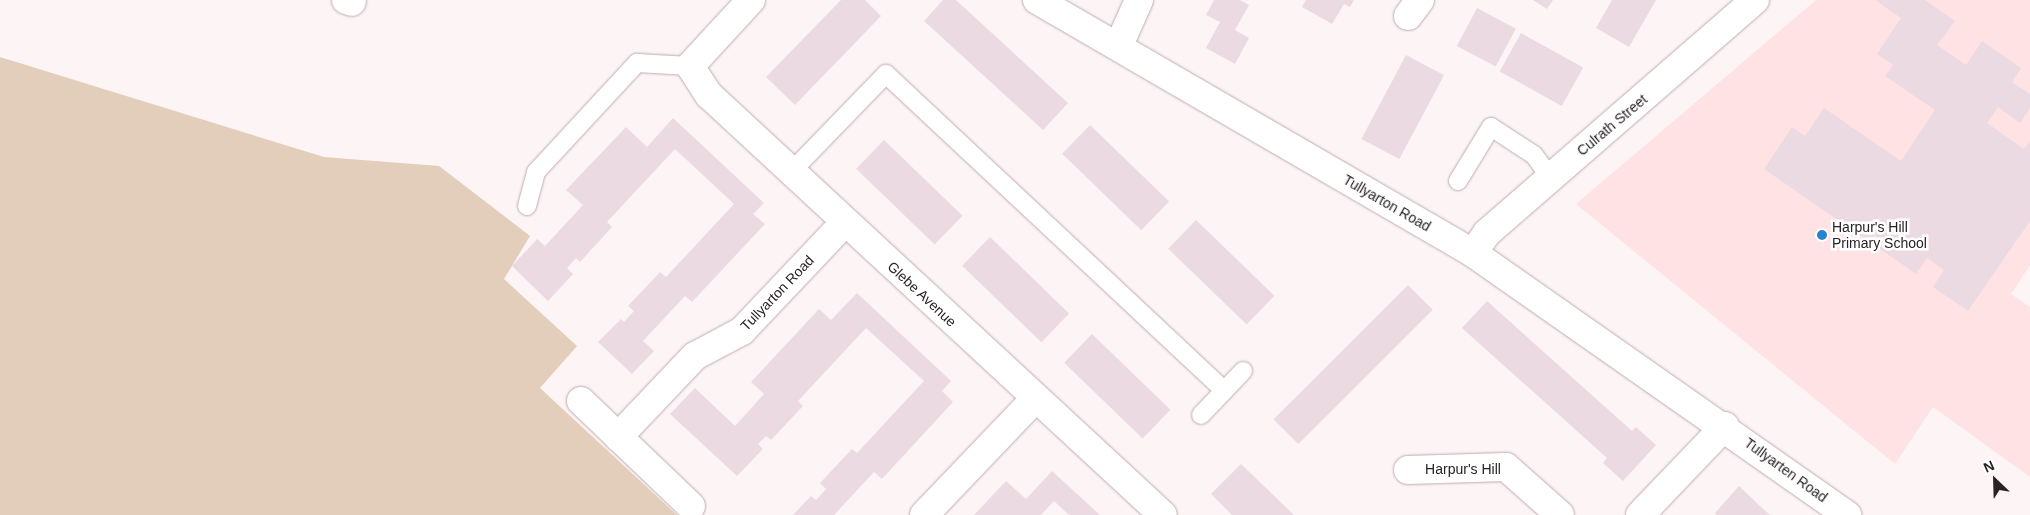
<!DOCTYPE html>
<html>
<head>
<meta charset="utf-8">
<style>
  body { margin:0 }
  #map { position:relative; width:2030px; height:515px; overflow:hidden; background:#fcf4f5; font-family:Arial,sans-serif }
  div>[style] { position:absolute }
  .built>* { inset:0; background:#ffe2e4 }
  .green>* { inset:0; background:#e3cebc }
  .building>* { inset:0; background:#ecdae3; transform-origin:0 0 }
  .roads { filter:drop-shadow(0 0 1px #bfacae) drop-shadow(0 0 1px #bfacae) }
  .service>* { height:18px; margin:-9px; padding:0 9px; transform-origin:9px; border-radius:9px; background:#fff }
  .minor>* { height:28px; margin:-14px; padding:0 14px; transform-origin:14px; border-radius:14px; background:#fff }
  .dots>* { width:14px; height:14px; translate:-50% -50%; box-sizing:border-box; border:2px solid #fff; border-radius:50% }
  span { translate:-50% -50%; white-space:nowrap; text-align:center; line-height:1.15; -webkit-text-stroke:5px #fff; paint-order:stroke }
  .street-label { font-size:14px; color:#292223 }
  .poi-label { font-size:14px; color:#292223 }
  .left { translate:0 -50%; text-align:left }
  .north { position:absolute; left:1970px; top:455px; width:50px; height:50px; -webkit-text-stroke:4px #fff; paint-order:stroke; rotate:336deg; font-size:14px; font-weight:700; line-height:20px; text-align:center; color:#292223 }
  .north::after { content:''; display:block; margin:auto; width:18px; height:22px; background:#292223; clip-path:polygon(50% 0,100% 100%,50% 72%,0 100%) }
</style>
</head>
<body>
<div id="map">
  <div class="built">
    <div style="clip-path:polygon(1816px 0,2030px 0,2030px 265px,2011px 294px,2030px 307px,2030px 477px,1933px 407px,1895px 464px,1576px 204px)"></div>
  </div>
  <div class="green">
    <div style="clip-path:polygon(0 57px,324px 157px,439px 166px,530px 236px,504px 279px,577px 346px,540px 388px,677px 515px,0 515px)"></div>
  </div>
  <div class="building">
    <div style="clip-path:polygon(841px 0,865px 0,881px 16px,795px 105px,766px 77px)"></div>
    <div style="clip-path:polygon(943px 0,956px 0,1068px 103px,1043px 130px,924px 21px)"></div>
    <div style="clip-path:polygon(1214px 0,1240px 0,1249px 5px,1235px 30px,1249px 38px,1235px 64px,1206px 48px,1220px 22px,1206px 15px)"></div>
    <div style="clip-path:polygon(1306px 0,1354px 0,1350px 7px,1344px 4px,1332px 24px,1302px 7px)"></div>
    <div style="clip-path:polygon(1533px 0,1553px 0,1547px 9px)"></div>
    <div style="clip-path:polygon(1612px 0,1656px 0,1629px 47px,1596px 28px)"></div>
    <div style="clip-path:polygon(1875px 0,1925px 0,1955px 21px,1937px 45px,1966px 65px,1982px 41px,2021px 68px,2012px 82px,2030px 94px,2030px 108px,2020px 123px,1998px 107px,1987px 123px,2024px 149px,2030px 141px,2030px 221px,1968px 311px,1933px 287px,1944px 270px,1927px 258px,1916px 274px,1764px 169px,1792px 127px,1805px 136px,1824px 108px,1901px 161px,1935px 110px,1885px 76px,1893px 65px,1877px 54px,1901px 18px)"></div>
    <div style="left:1477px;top:8px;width:44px;height:43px;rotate:28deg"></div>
    <div style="left:1521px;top:33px;width:71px;height:44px;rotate:29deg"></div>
    <div style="left:1406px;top:55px;width:43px;height:95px;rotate:28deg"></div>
    <div style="clip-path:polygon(673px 118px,764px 203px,753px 214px,765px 224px,692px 302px,685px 296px,643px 341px,654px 351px,632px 374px,598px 342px,621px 319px,624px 322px,634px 311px,628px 306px,660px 272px,666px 277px,734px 204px,675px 149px,607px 222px,612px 227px,580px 262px,576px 258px,567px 268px,573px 274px,548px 301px,512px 266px,537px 239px,545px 246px,583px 205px,566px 190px,626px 127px,647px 147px)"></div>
    <div style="left:1090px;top:125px;width:110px;height:40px;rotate:44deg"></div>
    <div style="left:884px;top:140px;width:109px;height:40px;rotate:44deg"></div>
    <div style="left:1196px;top:220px;width:109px;height:40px;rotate:44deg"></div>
    <div style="left:990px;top:237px;width:110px;height:40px;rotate:44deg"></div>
    <div style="left:1408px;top:285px;width:35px;height:190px;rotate:45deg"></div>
    <div style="clip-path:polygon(857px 293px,951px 381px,942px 391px,953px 402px,882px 479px,874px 472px,834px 515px,793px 515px,811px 496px,816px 500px,826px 489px,820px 483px,852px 449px,857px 453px,924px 381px,866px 328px,798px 401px,803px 406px,771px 440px,766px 436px,758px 444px,763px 449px,737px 476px,670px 414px,695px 388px,735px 426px,764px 394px,751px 382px,819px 309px,831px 320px)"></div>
    <div style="clip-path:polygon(1487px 301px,1632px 431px,1636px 427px,1656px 445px,1623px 481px,1603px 463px,1607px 458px,1462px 328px)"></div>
    <div style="left:1092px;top:334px;width:109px;height:40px;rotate:44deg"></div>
    <div style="clip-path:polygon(1241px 464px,1294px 515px,1232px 515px,1211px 494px)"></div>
    <div style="clip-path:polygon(1052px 471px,1100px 515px,1069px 515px,1054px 501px,1041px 515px,974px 515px,1006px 481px,1026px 499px)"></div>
    <div style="clip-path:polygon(1739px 486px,1759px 505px,1770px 515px,1717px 515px,1715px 513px)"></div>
  </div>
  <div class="roads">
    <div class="service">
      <div style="left:792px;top:171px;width:135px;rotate:-45.9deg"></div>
      <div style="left:886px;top:74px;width:463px;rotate:43.1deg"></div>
      <div style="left:1458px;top:181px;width:63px;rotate:-58.6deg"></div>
      <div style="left:1491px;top:127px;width:51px;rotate:33.1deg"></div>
      <div style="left:1534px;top:155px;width:27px;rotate:54deg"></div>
      <div style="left:527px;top:206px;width:35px;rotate:-75deg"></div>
      <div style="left:536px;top:172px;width:149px;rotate:-47.2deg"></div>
      <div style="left:637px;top:63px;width:53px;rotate:3.2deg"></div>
      <div style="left:1201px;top:415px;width:61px;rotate:-46.3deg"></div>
    </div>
    <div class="minor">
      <div style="left:346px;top:0;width:6px;rotate:18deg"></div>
      <div style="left:751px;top:0;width:90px;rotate:132.7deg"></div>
      <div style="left:690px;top:66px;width:35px;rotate:57deg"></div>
      <div style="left:709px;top:95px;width:618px;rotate:42.77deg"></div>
      <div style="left:1037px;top:0;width:504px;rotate:30.13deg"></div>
      <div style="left:1473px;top:253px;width:457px;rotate:35deg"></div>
      <div style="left:1408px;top:16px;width:20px;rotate:-53deg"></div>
      <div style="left:1119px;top:45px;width:49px;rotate:-66deg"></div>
      <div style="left:1473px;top:253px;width:24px;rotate:-55deg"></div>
      <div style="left:1487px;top:233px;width:355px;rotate:-41deg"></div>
      <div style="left:581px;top:401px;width:152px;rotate:43.7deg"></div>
      <div style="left:618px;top:437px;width:112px;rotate:-46.5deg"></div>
      <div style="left:695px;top:356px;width:53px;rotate:-28deg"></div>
      <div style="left:742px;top:331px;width:149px;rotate:-46.6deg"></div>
      <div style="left:1408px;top:470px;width:98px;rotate:-1.8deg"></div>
      <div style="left:1506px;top:467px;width:72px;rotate:41.6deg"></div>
      <div style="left:924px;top:515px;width:161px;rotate:-46.3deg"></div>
      <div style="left:1640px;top:515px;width:123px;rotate:-46.3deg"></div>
    </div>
  </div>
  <div class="dots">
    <div style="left:1822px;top:235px;background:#2783d0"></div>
  </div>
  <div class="street-label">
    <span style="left:1612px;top:125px;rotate:-40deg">Culrath Street</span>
    <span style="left:1387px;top:203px;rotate:30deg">Tullyarton Road</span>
    <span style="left:777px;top:293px;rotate:-46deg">Tullyarton Road</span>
    <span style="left:922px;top:294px;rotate:43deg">Glebe Avenue</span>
    <span style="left:1463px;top:469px">Harpur's Hill</span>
    <span style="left:1786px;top:470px;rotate:36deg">Tullyarten Road</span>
  </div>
  <div class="poi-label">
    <span class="left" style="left:1832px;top:235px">Harpur's Hill<br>Primary School</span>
  </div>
  <div class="north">N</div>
</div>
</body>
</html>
